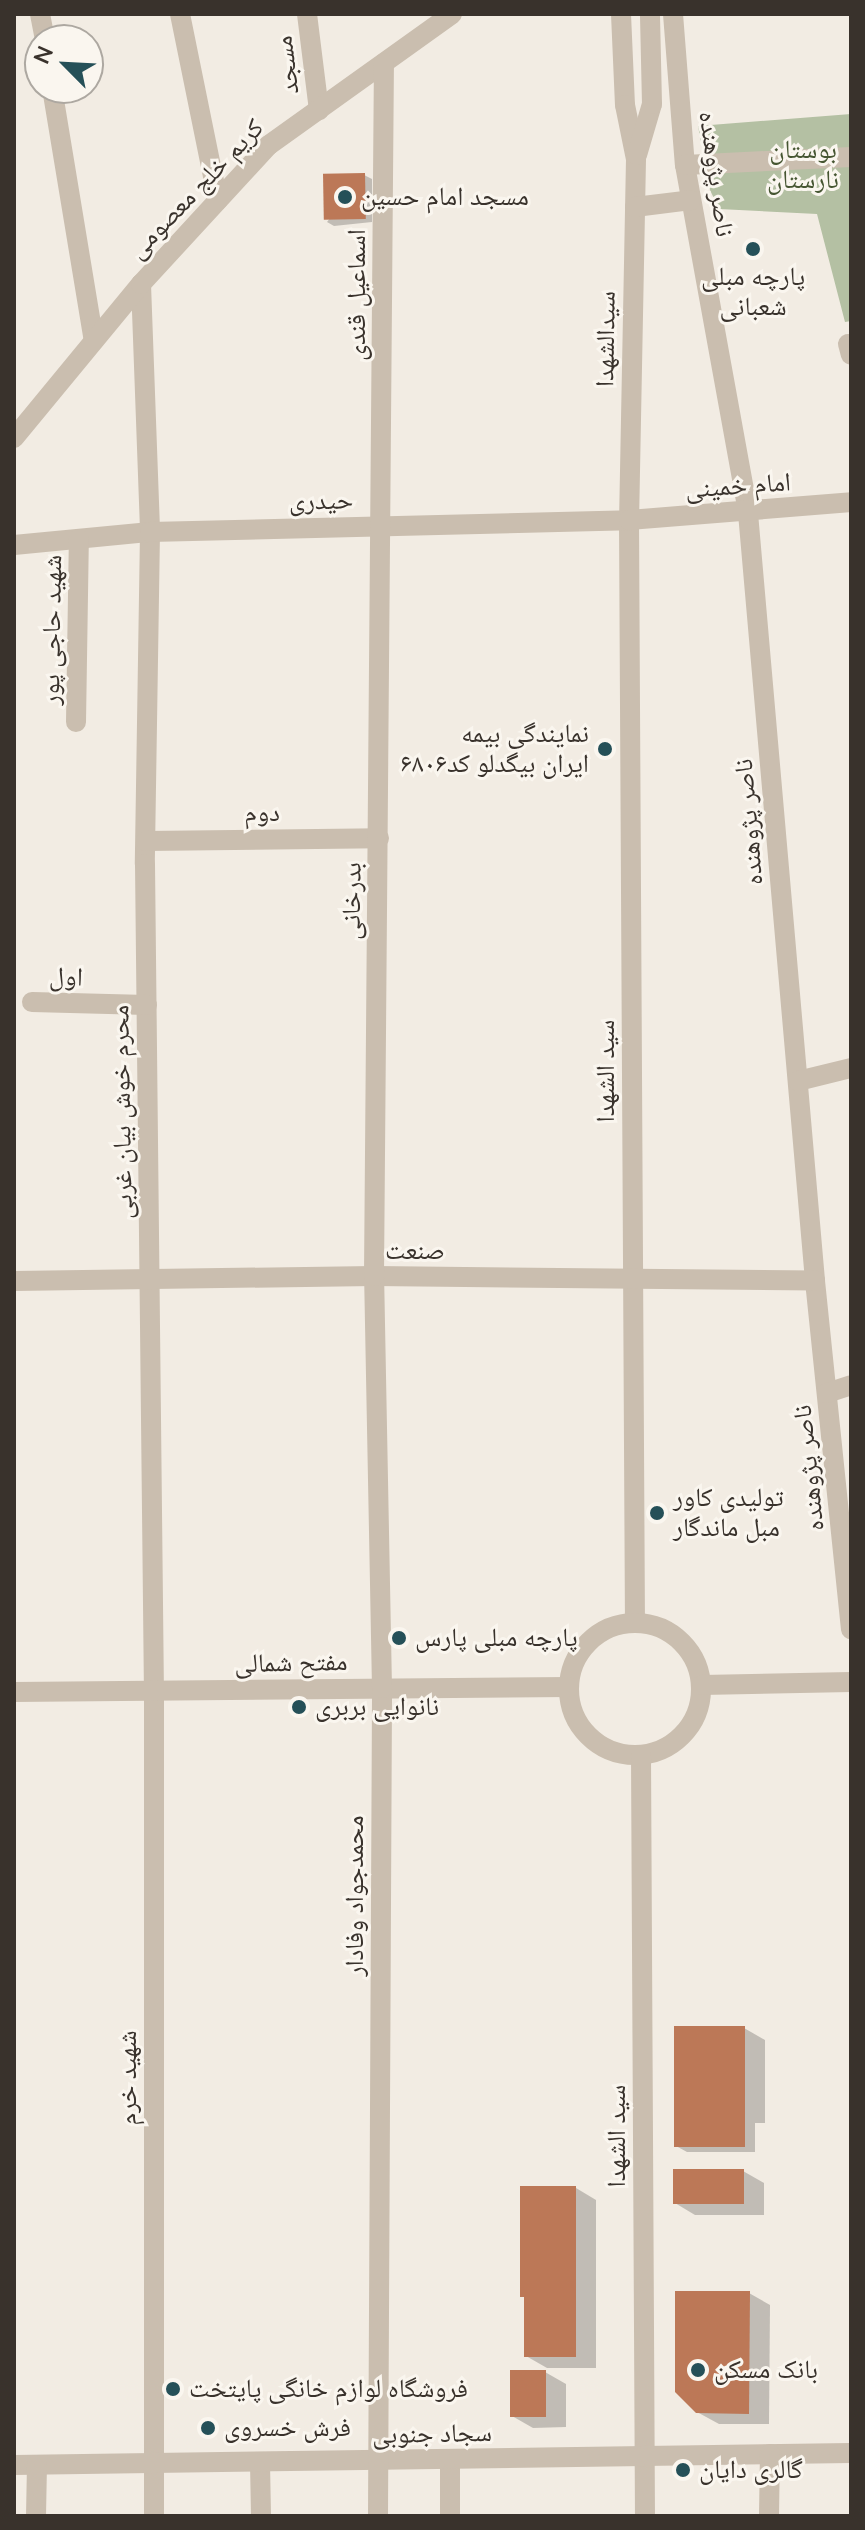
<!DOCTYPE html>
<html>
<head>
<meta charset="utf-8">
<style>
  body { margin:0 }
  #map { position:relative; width:865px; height:2530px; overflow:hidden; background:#f2ece3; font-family:"Nunito Sans","Noto Naskh Arabic",sans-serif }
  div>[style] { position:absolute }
  .green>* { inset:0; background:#b4c0a3 }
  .shadow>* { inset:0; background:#0003 }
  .building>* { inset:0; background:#bc7857; transform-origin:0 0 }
  .minor>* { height:20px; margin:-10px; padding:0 10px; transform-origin:10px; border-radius:10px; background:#cabeaf }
  .minor>.ring { margin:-10px; padding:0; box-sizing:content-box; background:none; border:20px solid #cabeaf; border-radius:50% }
  .dots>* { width:22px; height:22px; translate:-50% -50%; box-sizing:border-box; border:4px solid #faf6ef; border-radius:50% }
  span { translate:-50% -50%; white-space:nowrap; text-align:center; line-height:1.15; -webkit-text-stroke:6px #faf6ef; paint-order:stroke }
  .street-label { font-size:26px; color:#39322c }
  .park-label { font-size:26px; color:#465632 }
  .poi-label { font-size:26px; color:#39322c }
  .left { translate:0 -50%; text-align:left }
  .right { translate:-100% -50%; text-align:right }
  .frame { position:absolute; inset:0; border:16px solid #39322c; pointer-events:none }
  .north { position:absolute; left:24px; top:24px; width:80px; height:80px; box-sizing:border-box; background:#faf6ef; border:2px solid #ada8a1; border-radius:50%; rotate:294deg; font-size:22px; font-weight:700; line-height:32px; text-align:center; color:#39322c }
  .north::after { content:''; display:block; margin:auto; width:28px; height:36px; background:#255058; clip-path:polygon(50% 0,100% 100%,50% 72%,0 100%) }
</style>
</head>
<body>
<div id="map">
  <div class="green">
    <div style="clip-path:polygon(851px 114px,851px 321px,845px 322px,817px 214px,719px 209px,710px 190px,698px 126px)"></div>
  </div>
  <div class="shadow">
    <div style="clip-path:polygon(364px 175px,372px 179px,372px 222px,334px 226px,327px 222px)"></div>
    <div style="clip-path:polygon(744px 2028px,765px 2040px,765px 2123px,755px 2123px,755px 2152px,687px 2152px,676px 2146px)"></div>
    <div style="clip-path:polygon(743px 2171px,764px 2183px,764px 2215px,695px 2215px,675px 2203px)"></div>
    <div style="clip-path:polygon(576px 2188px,596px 2200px,596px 2368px,547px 2368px,526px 2356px,526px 2298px)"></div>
    <div style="clip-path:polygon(749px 2293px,770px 2305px,769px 2424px,719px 2424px,697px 2412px)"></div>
    <div style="clip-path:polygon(545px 2372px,566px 2384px,566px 2427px,533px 2428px,512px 2416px)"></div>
  </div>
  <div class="building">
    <div style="left:365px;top:173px;width:46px;height:42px;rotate:89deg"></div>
    <div style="left:674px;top:2026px;width:71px;height:121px"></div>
    <div style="left:744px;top:2169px;width:35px;height:71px;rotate:90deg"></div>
    <div style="clip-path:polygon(520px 2186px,576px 2186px,576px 2357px,524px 2357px,524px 2297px,520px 2297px)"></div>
    <div style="clip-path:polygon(675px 2291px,750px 2291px,749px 2414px,696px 2413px,675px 2392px)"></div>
    <div style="left:510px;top:2370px;width:36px;height:47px"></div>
  </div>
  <div class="minor">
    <div style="left:40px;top:14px;width:26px;rotate:79deg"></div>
    <div style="left:180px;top:14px;width:190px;rotate:78.5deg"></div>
    <div style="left:307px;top:14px;width:97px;rotate:82.9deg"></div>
    <div style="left:621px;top:14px;width:91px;rotate:87.5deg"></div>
    <div style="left:625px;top:105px;width:55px;rotate:78.5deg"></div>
    <div style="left:636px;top:159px;width:361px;rotate:91.1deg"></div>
    <div style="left:629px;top:520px;width:1103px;rotate:89.69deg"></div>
    <div style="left:673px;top:14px;width:151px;rotate:85.5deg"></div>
    <div style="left:685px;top:165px;width:354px;rotate:79.7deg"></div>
    <div style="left:748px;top:513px;width:771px;rotate:85.01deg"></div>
    <div style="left:815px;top:1281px;width:350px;rotate:84.1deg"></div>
    <div style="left:52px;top:88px;width:256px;rotate:80.6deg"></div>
    <div style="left:637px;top:155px;width:53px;rotate:-73.6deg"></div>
    <div style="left:652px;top:104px;width:90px;rotate:-91.3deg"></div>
    <div style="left:685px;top:165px;width:166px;rotate:-2.8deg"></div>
    <div style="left:635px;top:207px;width:56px;rotate:-7.1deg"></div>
    <div style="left:141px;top:284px;width:248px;rotate:87.9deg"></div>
    <div style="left:150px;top:532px;width:332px;rotate:90.9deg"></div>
    <div style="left:145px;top:864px;width:827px;rotate:89.38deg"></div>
    <div style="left:154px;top:1691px;width:825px;rotate:90deg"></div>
    <div style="left:848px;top:344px;width:11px;rotate:75deg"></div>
    <div style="left:14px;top:438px;width:200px;rotate:-50.5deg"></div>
    <div style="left:141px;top:284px;width:189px;rotate:-47.4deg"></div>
    <div style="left:269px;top:145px;width:225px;rotate:-35.6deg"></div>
    <div style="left:14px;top:545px;width:137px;rotate:-5.5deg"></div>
    <div style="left:150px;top:532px;width:479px;rotate:-1.4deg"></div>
    <div style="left:629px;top:520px;width:223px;rotate:-4.6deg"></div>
    <div style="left:76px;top:722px;width:183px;rotate:-89.1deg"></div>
    <div style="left:146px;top:841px;width:233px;rotate:-0.7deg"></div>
    <div style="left:32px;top:1002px;width:115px;rotate:1.5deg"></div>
    <div style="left:798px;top:1081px;width:55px;rotate:-13.8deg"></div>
    <div style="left:14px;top:1281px;width:360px;rotate:-0.8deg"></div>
    <div style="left:374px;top:1276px;width:441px;rotate:0.6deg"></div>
    <div style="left:827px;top:1393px;width:25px;rotate:-18deg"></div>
    <div class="ring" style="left:569px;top:1623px;width:112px;height:112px"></div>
    <div style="left:702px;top:1685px;width:149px;rotate:-1.2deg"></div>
    <div style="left:14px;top:1692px;width:555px;rotate:-0.52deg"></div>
    <div style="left:641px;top:1756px;width:760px;rotate:89.7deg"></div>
    <div style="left:450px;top:2460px;width:56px;rotate:90deg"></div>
    <div style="left:260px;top:2463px;width:53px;rotate:88.9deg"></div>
    <div style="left:14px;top:2465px;width:837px;rotate:-0.82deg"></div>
    <div style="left:36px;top:2516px;width:51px;rotate:-88.9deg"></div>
    <div style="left:378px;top:2516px;width:828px;rotate:-89.72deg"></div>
    <div style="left:382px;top:1688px;width:412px;rotate:-91.1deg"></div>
    <div style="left:374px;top:1276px;width:1213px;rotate:-89.53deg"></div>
    <div style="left:769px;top:2516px;width:62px;rotate:-89.1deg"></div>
  </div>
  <div class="dots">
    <div style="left:345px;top:197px;background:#255058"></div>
    <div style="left:753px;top:249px;background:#255058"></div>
    <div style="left:605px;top:749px;background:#255058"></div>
    <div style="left:657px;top:1513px;background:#255058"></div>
    <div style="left:399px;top:1638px;background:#255058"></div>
    <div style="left:299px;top:1707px;background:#255058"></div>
    <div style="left:698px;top:2370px;background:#255058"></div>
    <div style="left:173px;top:2389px;background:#255058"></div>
    <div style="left:208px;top:2428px;background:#255058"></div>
    <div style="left:683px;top:2470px;background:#255058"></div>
  </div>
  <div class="street-label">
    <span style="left:287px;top:65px;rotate:-97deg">مسجد</span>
    <span style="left:716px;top:174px;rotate:82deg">ناصر پژوهنده</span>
    <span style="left:196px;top:189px;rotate:-46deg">کریم خلج معصومی</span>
    <span style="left:357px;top:295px;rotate:-90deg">اسماعیل قندی</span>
    <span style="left:606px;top:339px;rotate:-89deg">سیدالشهدا</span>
    <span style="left:738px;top:486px;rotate:-4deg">امام خمینی</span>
    <span style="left:321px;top:501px;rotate:-1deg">حیدری</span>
    <span style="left:52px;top:630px;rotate:-89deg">شهید حاجی پور</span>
    <span style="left:262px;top:813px;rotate:-1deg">دوم</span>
    <span style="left:749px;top:822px;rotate:-95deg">ناصر پژوهنده</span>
    <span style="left:352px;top:901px;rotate:-89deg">بدرخانی</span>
    <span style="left:66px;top:977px;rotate:2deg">اول</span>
    <span style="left:606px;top:1071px;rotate:-90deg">سید الشهدا</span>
    <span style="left:122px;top:1112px;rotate:-91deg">محرم خوش بیان غربی</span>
    <span style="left:415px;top:1251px">صنعت</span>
    <span style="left:809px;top:1468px;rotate:-96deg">ناصر پژوهنده</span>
    <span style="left:291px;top:1663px;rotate:-1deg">مفتح شمالی</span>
    <span style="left:355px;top:1896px;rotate:-90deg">محمدجواد وفادار</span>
    <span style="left:128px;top:2078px;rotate:-90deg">شهید خرم</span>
    <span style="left:617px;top:2136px;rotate:-90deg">سید الشهدا</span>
    <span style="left:432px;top:2434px;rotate:-1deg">سجاد جنوبی</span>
  </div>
  <div class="park-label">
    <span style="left:803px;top:165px">بوستان<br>نارستان</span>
  </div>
  <div class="poi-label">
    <span class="left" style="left:361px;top:197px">مسجد امام حسین</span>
    <span style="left:753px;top:292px">پارچه مبلی<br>شعبانی</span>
    <span class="right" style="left:589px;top:749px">نمایندگی بیمه<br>ایران بیگدلو کد۶۸۰۶</span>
    <span class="left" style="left:673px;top:1513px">تولیدی کاور<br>مبل ماندگار</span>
    <span class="left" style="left:415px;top:1638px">پارچه مبلی پارس</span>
    <span class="left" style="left:315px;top:1707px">نانوایی بربری</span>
    <span class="left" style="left:714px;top:2370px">بانک مسکن</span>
    <span class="left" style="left:189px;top:2389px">فروشگاه لوازم خانگی پایتخت</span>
    <span class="left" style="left:224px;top:2428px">فرش خسروى</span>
    <span class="left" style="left:699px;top:2470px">گالری دایان</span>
  </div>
  <div class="frame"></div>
  <div class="north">N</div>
</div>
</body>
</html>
